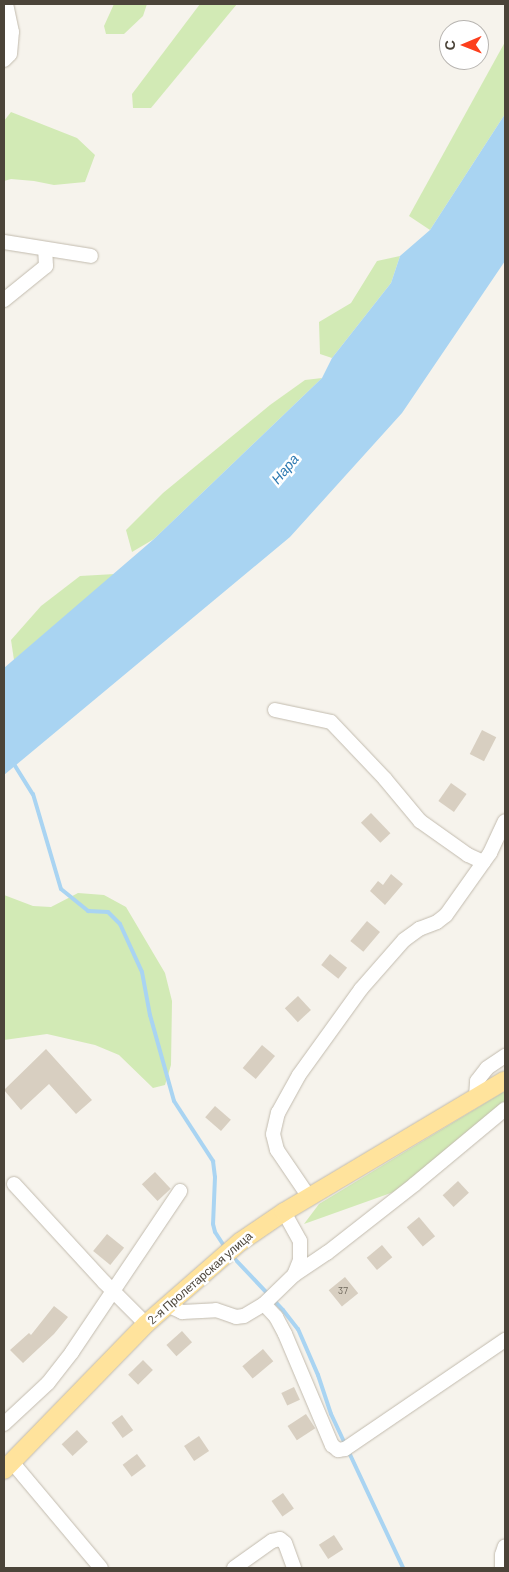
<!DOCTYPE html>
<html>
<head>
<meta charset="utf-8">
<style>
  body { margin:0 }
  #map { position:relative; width:509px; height:1572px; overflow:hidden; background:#f6f3ec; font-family:Barlow,sans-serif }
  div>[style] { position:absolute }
  .green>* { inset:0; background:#d2eab5 }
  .water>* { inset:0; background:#a9d4f2 }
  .stream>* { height:4px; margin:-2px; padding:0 2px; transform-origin:2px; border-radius:2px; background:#a9d4f2 }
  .building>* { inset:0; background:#d8cfc1; transform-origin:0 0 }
  .roads { filter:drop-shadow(0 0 1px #c2bbae) drop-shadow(0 0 1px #c2bbae) }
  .minor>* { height:14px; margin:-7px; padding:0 7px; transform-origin:7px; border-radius:7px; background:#fff }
  .major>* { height:18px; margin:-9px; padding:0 9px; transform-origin:9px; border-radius:9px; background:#ffe39c }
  span { translate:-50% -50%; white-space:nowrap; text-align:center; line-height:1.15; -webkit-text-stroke:5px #fff; paint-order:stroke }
  .number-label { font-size:10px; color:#6e675b }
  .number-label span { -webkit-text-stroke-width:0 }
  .street-label { font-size:12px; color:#4b4439 }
  .water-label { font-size:14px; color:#2e7ab2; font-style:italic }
  .frame { position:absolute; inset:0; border:5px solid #4b4439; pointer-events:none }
  .north { position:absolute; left:439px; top:20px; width:50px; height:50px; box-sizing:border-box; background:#fff; border:1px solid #b7b4b0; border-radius:50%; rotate:269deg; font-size:14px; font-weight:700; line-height:20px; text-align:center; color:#4b4439 }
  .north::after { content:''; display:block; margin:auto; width:18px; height:22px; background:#fc3f1d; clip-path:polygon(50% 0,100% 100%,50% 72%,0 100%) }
</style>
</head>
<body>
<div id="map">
  <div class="green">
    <div style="clip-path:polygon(114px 4px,147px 4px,143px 16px,124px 34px,106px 34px,104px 26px)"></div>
    <div style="clip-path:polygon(200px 4px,237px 4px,151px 108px,133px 108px,132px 94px)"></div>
    <div style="clip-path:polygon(505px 42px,505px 114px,430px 230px,409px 216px)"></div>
    <div style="clip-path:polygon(11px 112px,77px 138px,95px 155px,85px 182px,54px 185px,34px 181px,11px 179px,4px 181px,4px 121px)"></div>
    <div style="clip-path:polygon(400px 256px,391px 283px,332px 358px,320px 354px,319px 322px,351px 303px,377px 261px)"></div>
    <div style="clip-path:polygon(322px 378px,154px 539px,132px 552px,126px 530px,163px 493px,270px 405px,305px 380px)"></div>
    <div style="clip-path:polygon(115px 574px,14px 660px,11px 640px,41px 606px,80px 576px)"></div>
    <div style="clip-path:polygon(78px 893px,104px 895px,126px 907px,165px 973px,172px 1001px,171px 1065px,165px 1085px,153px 1088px,119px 1055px,95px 1045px,47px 1034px,4px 1040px,4px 895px,33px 906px,51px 907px)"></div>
    <div style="clip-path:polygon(505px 1091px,505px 1109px,402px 1189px,304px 1224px,319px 1204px)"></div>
  </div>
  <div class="water">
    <div style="clip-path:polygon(505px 114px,505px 261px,402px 413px,290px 537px,4px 775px,4px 668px,154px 539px,322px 378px,332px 358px,391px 283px,400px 256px,430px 230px)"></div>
  </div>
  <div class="stream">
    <div style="left:12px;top:761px;width:39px;rotate:58deg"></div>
    <div style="left:33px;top:794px;width:99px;rotate:73.6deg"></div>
    <div style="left:61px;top:889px;width:35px;rotate:39deg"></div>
    <div style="left:88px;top:911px;width:20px;rotate:3deg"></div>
    <div style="left:108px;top:912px;width:17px;rotate:45deg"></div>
    <div style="left:120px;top:924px;width:53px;rotate:65.4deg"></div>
    <div style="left:142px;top:972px;width:44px;rotate:79.5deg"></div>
    <div style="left:150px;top:1015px;width:89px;rotate:74.4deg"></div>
    <div style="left:174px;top:1101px;width:72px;rotate:57deg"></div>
    <div style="left:213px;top:1161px;width:16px;rotate:83deg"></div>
    <div style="left:215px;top:1177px;width:47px;rotate:92.4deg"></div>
    <div style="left:213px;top:1224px;width:8px;rotate:76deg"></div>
    <div style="left:215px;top:1232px;width:20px;rotate:57deg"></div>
    <div style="left:232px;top:1256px;width:74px;rotate:46.6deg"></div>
    <div style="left:283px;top:1310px;width:24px;rotate:52deg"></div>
    <div style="left:298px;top:1329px;width:50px;rotate:66.5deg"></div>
    <div style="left:318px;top:1375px;width:41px;rotate:71.6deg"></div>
    <div style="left:331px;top:1414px;width:170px;rotate:64.9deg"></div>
  </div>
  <div class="building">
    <div style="left:482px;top:730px;width:16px;height:27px;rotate:27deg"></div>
    <div style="left:451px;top:783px;width:19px;height:22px;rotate:35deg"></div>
    <div style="left:371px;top:813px;width:28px;height:14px;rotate:46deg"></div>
    <div style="clip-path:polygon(391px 874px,403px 884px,385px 905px,370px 891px,378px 881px,383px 885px)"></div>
    <div style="left:367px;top:921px;width:17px;height:26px;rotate:40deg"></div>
    <div style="left:330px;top:954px;width:22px;height:14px;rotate:39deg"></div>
    <div style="left:298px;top:996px;width:19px;height:18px;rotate:47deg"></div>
    <div style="left:262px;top:1045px;width:17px;height:30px;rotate:40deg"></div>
    <div style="clip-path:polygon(46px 1049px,92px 1100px,76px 1114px,49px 1084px,21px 1110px,4px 1090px)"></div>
    <div style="left:215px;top:1106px;width:21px;height:15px;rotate:41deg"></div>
    <div style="left:155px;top:1172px;width:23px;height:18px;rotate:47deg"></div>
    <div style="left:458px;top:1181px;width:16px;height:21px;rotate:47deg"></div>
    <div style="left:419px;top:1217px;width:25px;height:16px;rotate:50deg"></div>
    <div style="left:107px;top:1234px;width:22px;height:22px;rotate:39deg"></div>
    <div style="left:382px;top:1245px;width:16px;height:20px;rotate:50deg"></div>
    <div style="left:345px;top:1277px;width:21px;height:21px;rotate:51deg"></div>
    <div style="clip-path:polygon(54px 1306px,68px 1317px,54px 1334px,23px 1363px,10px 1350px,29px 1333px,31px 1335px)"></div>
    <div style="left:182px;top:1331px;width:15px;height:21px;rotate:48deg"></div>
    <div style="left:263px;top:1349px;width:16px;height:27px;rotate:50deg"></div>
    <div style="left:143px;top:1360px;width:14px;height:21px;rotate:45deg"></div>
    <div style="left:294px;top:1387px;width:14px;height:14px;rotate:65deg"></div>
    <div style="left:306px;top:1414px;width:17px;height:22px;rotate:57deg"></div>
    <div style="left:122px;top:1415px;width:19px;height:13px;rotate:54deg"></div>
    <div style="left:77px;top:1430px;width:16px;height:21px;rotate:47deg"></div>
    <div style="left:199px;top:1436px;width:18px;height:18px;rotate:56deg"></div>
    <div style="left:137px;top:1454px;width:15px;height:18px;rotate:53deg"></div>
    <div style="left:283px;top:1493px;width:19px;height:14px;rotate:55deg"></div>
    <div style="left:334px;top:1535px;width:17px;height:18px;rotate:57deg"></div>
  </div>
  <div class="roads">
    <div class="minor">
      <div style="left:4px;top:60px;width:8px;rotate:-45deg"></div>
      <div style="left:10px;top:54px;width:22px;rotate:-85deg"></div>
      <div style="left:12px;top:32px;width:29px;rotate:-102deg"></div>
      <div style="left:4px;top:242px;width:88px;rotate:9.1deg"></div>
      <div style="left:4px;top:300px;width:54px;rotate:-39deg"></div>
      <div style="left:46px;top:266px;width:17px;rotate:-93deg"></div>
      <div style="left:275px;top:710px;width:57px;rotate:12.1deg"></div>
      <div style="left:331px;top:722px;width:79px;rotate:46.5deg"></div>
      <div style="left:385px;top:779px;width:55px;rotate:50.2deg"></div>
      <div style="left:420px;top:821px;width:59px;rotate:35.3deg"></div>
      <div style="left:468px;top:855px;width:17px;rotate:25deg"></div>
      <div style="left:476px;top:1097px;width:16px;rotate:-86deg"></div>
      <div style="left:477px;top:1081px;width:16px;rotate:-52deg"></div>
      <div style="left:487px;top:1068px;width:22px;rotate:-34deg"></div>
      <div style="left:14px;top:1184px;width:133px;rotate:47.4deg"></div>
      <div style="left:104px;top:1282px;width:59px;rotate:45deg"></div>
      <div style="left:309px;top:1197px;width:57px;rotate:-124.2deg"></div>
      <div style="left:277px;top:1150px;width:16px;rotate:-104deg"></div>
      <div style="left:273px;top:1134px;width:22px;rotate:-77deg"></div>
      <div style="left:278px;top:1113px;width:43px;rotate:-61.1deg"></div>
      <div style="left:299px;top:1075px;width:106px;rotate:-54.2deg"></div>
      <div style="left:361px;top:989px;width:65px;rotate:-48.7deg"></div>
      <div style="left:404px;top:940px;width:19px;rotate:-36deg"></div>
      <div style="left:419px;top:929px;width:19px;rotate:-21deg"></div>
      <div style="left:437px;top:922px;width:11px;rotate:-38deg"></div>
      <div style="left:446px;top:915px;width:76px;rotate:-54.6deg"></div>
      <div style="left:490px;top:853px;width:35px;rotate:-65deg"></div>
      <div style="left:294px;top:1275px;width:40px;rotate:-34deg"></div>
      <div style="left:327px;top:1253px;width:112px;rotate:-38.1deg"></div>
      <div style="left:415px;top:1184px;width:117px;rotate:-39.8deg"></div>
      <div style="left:264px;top:1304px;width:18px;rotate:47deg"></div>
      <div style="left:276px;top:1317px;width:19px;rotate:62deg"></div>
      <div style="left:285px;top:1334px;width:121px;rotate:67.1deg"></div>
      <div style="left:332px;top:1445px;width:8px;rotate:40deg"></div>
      <div style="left:338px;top:1450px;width:7px;rotate:-8deg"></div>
      <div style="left:345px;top:1449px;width:194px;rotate:-34.3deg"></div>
      <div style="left:167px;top:1305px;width:17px;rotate:25deg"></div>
      <div style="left:182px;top:1312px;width:34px;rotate:-3deg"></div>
      <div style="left:216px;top:1310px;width:21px;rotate:19deg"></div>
      <div style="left:236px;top:1317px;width:8px;rotate:-7deg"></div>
      <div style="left:244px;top:1316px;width:23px;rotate:-31deg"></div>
      <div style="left:264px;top:1304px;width:42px;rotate:-44deg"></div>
      <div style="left:294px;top:1275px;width:16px;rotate:-68deg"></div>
      <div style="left:300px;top:1260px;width:19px;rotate:-90deg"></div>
      <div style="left:300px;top:1241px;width:33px;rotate:-119deg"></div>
      <div style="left:4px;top:1424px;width:60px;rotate:-43deg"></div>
      <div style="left:48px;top:1383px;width:39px;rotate:-52deg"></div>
      <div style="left:72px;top:1352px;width:194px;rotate:-56.1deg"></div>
      <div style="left:12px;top:1462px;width:138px;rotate:50deg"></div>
      <div style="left:234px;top:1568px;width:47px;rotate:-35.4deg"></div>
      <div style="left:272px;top:1541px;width:8px;rotate:-14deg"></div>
      <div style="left:280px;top:1539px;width:6px;rotate:39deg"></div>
      <div style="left:285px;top:1543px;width:27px;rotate:70deg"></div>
      <div style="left:502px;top:1568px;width:13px;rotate:-90deg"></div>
      <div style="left:502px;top:1555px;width:9px;rotate:-72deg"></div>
    </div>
    <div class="major">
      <div style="left:4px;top:1470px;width:204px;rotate:-45.8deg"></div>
      <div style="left:146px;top:1324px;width:125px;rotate:-41.1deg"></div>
      <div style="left:240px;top:1242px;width:53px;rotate:-34.3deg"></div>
      <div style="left:284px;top:1212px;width:257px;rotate:-30.8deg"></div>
    </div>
  </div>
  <div class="number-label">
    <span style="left:343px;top:1291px">37</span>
  </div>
  <div class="street-label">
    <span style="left:200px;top:1278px;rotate:-41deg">2-я Пролетарская улица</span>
  </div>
  <div class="water-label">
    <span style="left:285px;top:469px;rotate:-50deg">Нара</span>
  </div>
  <div class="frame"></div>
  <div class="north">С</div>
</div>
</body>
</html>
